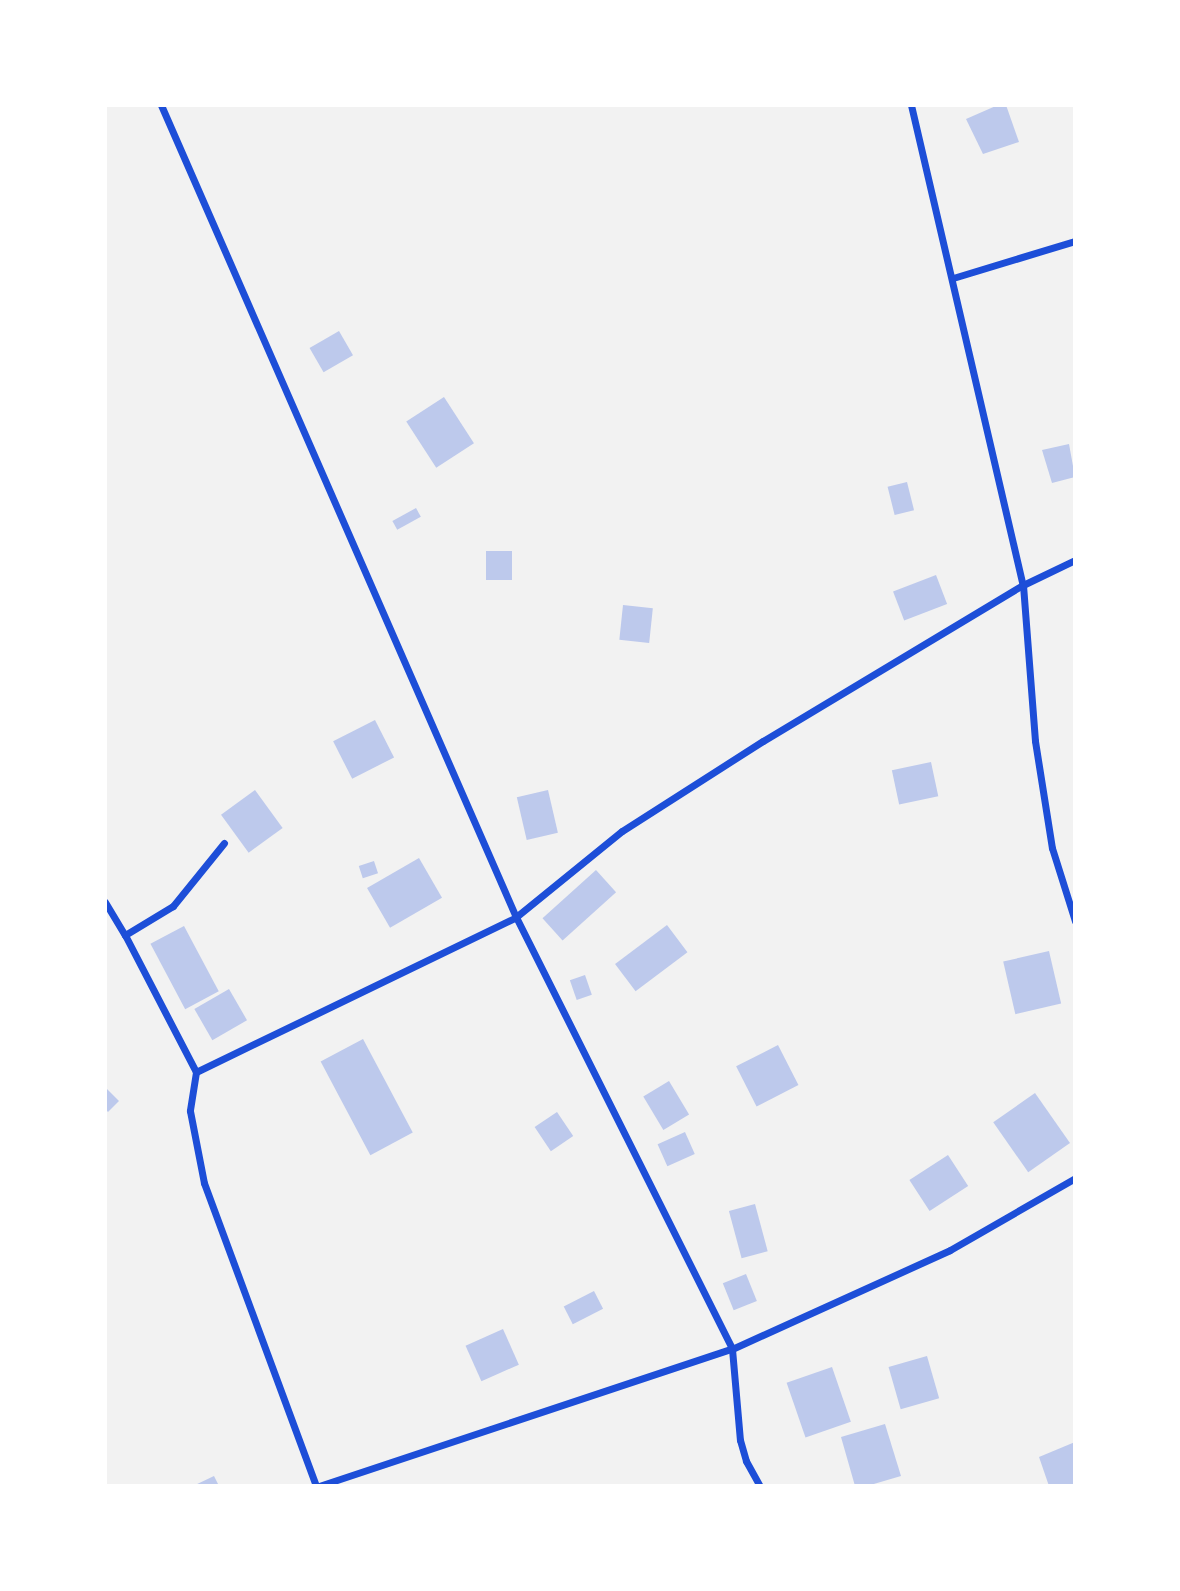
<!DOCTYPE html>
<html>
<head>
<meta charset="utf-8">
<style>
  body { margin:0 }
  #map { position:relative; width:1180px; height:1591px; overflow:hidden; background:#f2f2f2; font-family:"Titillium Web",sans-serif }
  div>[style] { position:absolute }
  .building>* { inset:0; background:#bdc9ec; transform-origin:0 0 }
  .minor>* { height:7px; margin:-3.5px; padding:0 3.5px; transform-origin:3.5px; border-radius:3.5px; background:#1d4ed8 }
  span { translate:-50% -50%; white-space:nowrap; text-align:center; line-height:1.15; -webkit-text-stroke:7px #fff; paint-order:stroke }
  .frame { position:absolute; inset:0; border:107px solid #fff; pointer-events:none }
</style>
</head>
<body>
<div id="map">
  <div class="building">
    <div style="clip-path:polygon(998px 105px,1006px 105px,1019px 142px,983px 154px,966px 119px)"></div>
    <div style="left:339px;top:331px;width:28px;height:34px;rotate:60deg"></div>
    <div style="left:444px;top:397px;width:55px;height:45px;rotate:57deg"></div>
    <div style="clip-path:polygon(1069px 444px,1075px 477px,1052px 483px,1042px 450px)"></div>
    <div style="left:907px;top:482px;width:29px;height:20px;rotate:76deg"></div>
    <div style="left:416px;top:508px;width:10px;height:27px;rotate:61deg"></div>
    <div style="left:486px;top:551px;width:26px;height:29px"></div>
    <div style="left:936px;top:575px;width:31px;height:46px;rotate:69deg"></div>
    <div style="left:623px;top:605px;width:30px;height:35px;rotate:6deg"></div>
    <div style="left:375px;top:720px;width:42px;height:47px;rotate:63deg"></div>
    <div style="left:931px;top:762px;width:35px;height:40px;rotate:78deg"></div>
    <div style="left:255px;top:790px;width:47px;height:42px;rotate:54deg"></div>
    <div style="left:548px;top:790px;width:44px;height:32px;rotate:77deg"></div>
    <div style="left:419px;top:858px;width:46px;height:60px;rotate:60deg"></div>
    <div style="left:374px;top:861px;width:13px;height:16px;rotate:72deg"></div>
    <div style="left:596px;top:870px;width:30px;height:72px;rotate:48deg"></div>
    <div style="left:667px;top:925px;width:34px;height:65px;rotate:53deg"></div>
    <div style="left:184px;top:926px;width:74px;height:38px;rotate:62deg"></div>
    <div style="left:1049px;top:951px;width:54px;height:47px;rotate:77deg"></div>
    <div style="left:585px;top:975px;width:21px;height:16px;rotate:71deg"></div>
    <div style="left:229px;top:989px;width:36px;height:40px;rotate:60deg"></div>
    <div style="left:363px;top:1039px;width:106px;height:48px;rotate:62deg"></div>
    <div style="left:778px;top:1045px;width:45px;height:47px;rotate:63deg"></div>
    <div style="left:669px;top:1081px;width:39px;height:30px;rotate:59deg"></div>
    <div style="clip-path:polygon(105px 1087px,119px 1101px,108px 1112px,105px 1109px)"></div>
    <div style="left:1035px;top:1093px;width:61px;height:51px;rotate:55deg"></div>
    <div style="left:557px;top:1112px;width:29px;height:27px;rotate:56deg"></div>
    <div style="left:685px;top:1132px;width:24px;height:30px;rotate:66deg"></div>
    <div style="left:948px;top:1155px;width:37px;height:46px;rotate:57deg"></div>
    <div style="left:755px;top:1204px;width:49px;height:27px;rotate:75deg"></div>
    <div style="left:746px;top:1274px;width:29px;height:25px;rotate:68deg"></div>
    <div style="left:594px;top:1291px;width:20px;height:34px;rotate:63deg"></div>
    <div style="left:503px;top:1329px;width:39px;height:41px;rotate:66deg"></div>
    <div style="left:927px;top:1356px;width:44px;height:40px;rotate:74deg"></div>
    <div style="left:832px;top:1367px;width:58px;height:48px;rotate:71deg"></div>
    <div style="clip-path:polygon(885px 1424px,901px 1476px,867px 1486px,855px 1486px,841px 1437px)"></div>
    <div style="clip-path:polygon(1075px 1442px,1075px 1486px,1049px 1486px,1039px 1457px)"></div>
    <div style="clip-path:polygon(214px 1476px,219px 1486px,193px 1486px)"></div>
  </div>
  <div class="minor">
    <div style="left:161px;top:105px;width:886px;rotate:66.39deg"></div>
    <div style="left:516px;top:917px;width:483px;rotate:63.4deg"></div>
    <div style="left:732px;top:1349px;width:91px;rotate:85deg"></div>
    <div style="left:740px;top:1440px;width:22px;rotate:74deg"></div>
    <div style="left:746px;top:1461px;width:29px;rotate:61deg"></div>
    <div style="left:911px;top:105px;width:493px;rotate:76.9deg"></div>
    <div style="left:1023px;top:585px;width:156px;rotate:85.6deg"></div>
    <div style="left:1035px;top:741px;width:108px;rotate:81deg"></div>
    <div style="left:1052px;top:848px;width:77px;rotate:72.5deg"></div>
    <div style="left:953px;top:278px;width:127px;rotate:-16.9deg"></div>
    <div style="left:105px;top:902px;width:39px;rotate:59deg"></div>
    <div style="left:125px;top:935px;width:154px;rotate:62.6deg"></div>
    <div style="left:196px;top:1072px;width:39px;rotate:99deg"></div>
    <div style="left:190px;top:1111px;width:73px;rotate:79deg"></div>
    <div style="left:204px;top:1183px;width:323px;rotate:69.7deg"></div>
    <div style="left:125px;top:935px;width:56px;rotate:-31.1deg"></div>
    <div style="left:173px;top:906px;width:81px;rotate:-51deg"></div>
    <div style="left:196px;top:1072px;width:356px;rotate:-25.8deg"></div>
    <div style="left:516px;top:917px;width:136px;rotate:-39.1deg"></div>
    <div style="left:622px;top:831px;width:167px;rotate:-32.6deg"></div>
    <div style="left:763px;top:741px;width:303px;rotate:-31deg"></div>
    <div style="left:1023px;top:585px;width:58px;rotate:-25.7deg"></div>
    <div style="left:319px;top:1486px;width:435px;rotate:-18.4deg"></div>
    <div style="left:732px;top:1349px;width:239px;rotate:-24.4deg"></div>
    <div style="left:950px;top:1250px;width:144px;rotate:-29.9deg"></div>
  </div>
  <div class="frame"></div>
</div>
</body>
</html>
